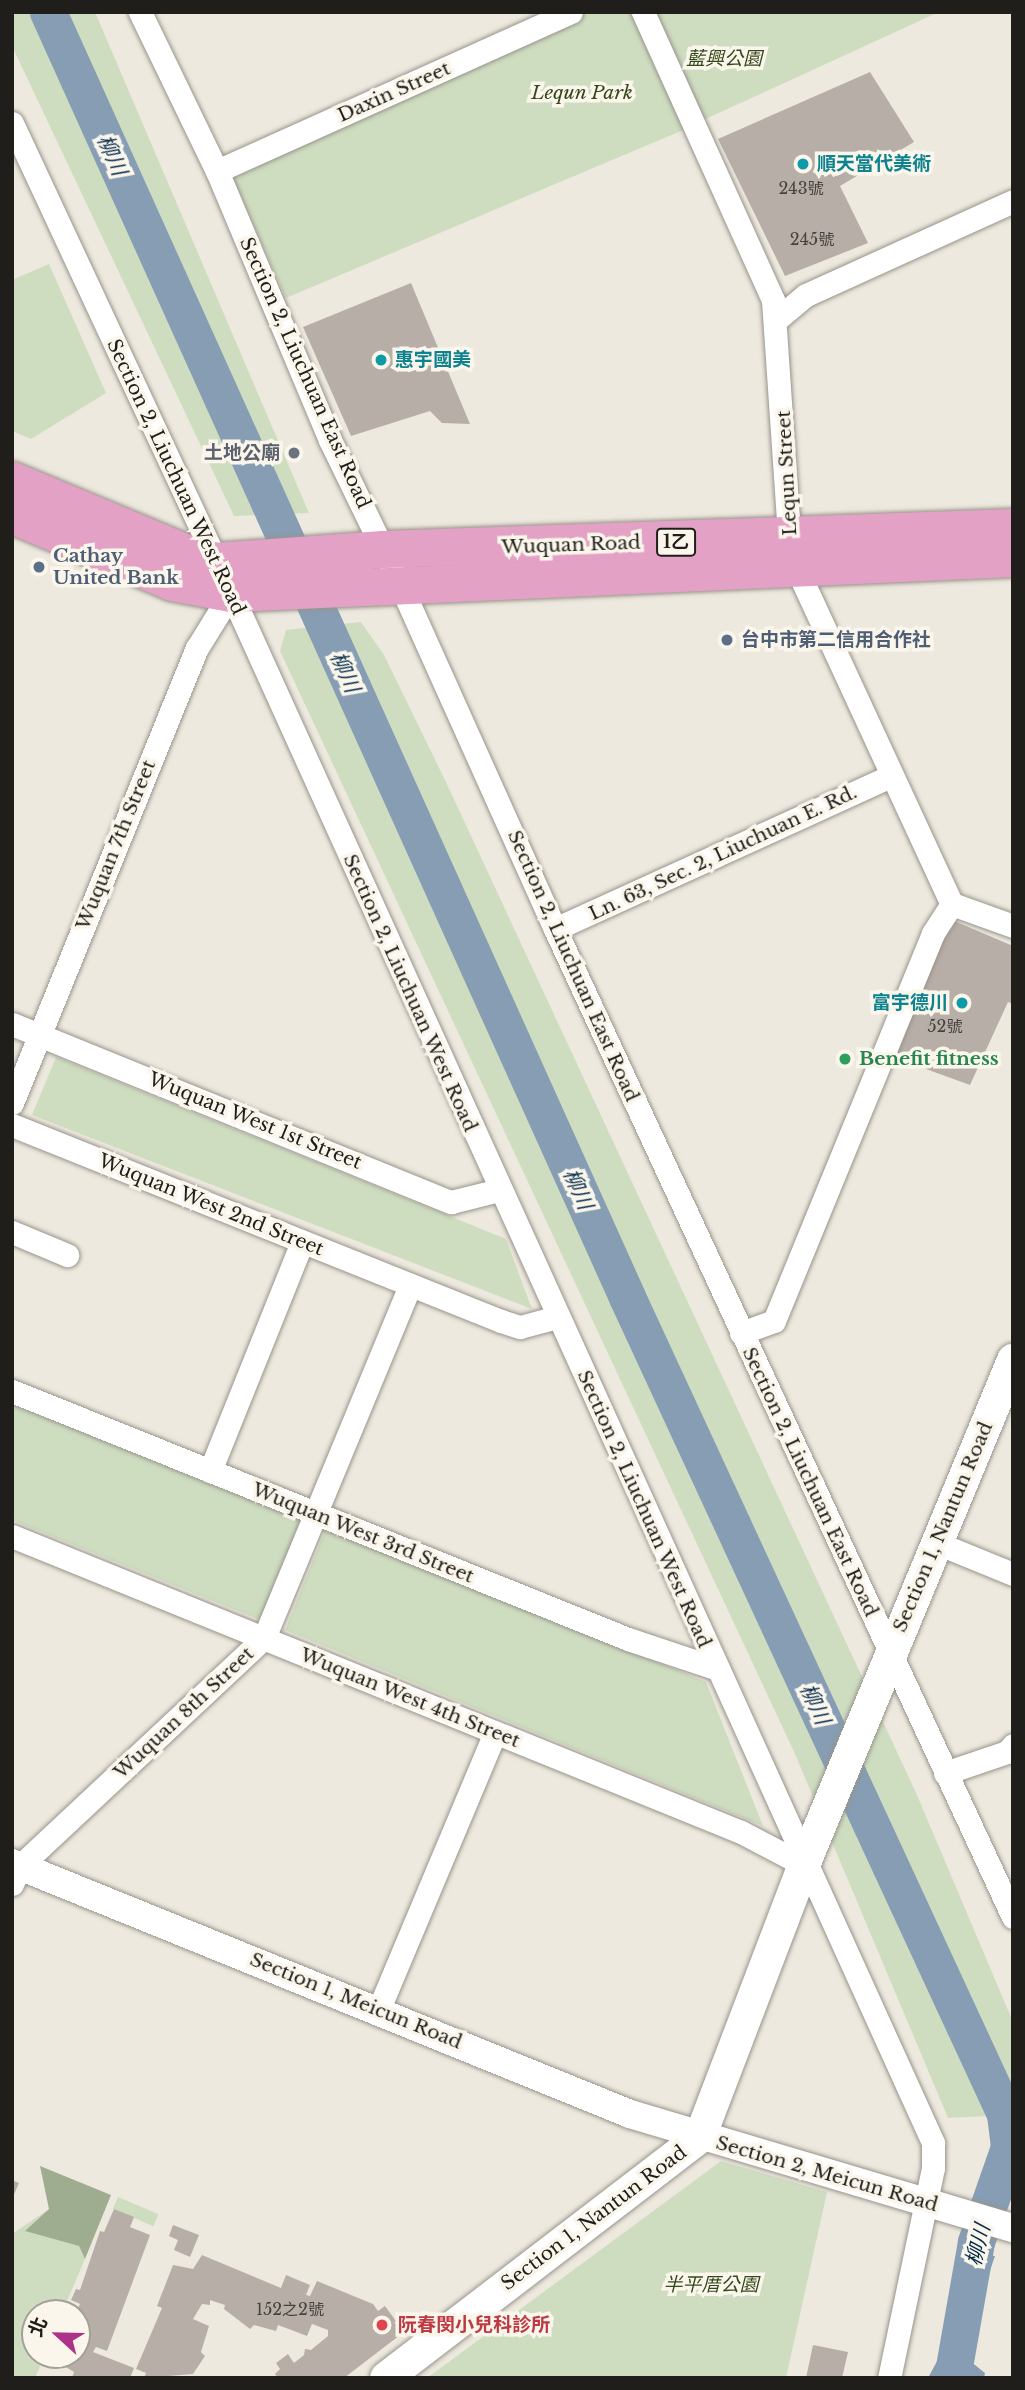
<!DOCTYPE html>
<html>
<head>
<meta charset="utf-8">
<style>
  body { margin:0 }
  #map { position:relative; width:1025px; height:2390px; overflow:hidden; background:#eee9df; font-family:"Libre Baskerville","Noto Sans TC",serif }
  div>[style] { position:absolute }
  .green>* { inset:0; background:#ceddc0; transform-origin:0 0 }
  .forest>* { inset:0; background:#9eac90 }
  .water>* { inset:0; background:#869db4 }
  .river>* { height:37px; margin:-18.5px; padding:0 18.5px; transform-origin:18.5px; border-radius:18.5px; background:#869db4 }
  .building>* { inset:0; background:#b8aea8 }
  .roads { filter:drop-shadow(0 0 2px #98948b) drop-shadow(0 0 2px #98948b) }
  .minor>* { height:23px; margin:-11.5px; padding:0 11.5px; transform-origin:11.5px; border-radius:11.5px; background:#fff }
  .tertiary>* { height:28px; margin:-14px; padding:0 14px; transform-origin:14px; border-radius:14px; background:#fff }
  .secondary>* { height:32px; margin:-16px; padding:0 16px; transform-origin:16px; border-radius:16px; background:#fff }
  .primary>* { height:37px; margin:-18.5px; padding:0 18.5px; transform-origin:18.5px; border-radius:18.5px; background:#e2a1c5 }
  .dots>* { width:19px; height:19px; translate:-50% -50%; box-sizing:border-box; border:4px solid #fbf6ec; border-radius:50% }
  span { translate:-50% -50%; white-space:nowrap; text-align:center; line-height:1.15; -webkit-text-stroke:7px #fbf6ec; paint-order:stroke }
  .number-label { font-size:16px; color:#45423e }
  .number-label span { -webkit-text-stroke-width:0 }
  .shield-label span { padding:2px 5px; background:#fbf6ec; border:2px solid; border-radius:5px; -webkit-text-stroke-width:0 }
  .shield-label { font-size:18px; color:#1f1e1a; font-weight:700 }
  .park-label { font-size:19px; color:#34481b; font-style:italic }
  .street-label { font-size:19px; color:#1f1e1a }
  .culture-label { font-size:19px; color:#0d838f; font-weight:700 }
  .left { translate:0 -50%; text-align:left }
  .right { translate:-100% -50%; text-align:right }
  .worship-label { font-size:19px; color:#5b616d; font-weight:700 }
  .service-label { font-size:19px; color:#4e5e75; font-weight:700 }
  .leisure-label { font-size:19px; color:#27864d; font-weight:700 }
  .health-label { font-size:19px; color:#be3a42; font-weight:700 }
  .water-label { font-size:21px; color:#042b4c; font-style:italic }
  .frame { position:absolute; inset:0; border:14px solid #1f1e1a; pointer-events:none }
  .north { position:absolute; left:21px; top:2299px; width:70px; height:70px; box-sizing:border-box; background:#fbf6ec; border:2px solid #a3a098; border-radius:50%; rotate:292deg; font-size:19px; font-weight:700; line-height:28px; text-align:center; color:#1f1e1a }
  .north::after { content:''; display:block; margin:auto; width:24px; height:32px; background:#ac3387; clip-path:polygon(50% 0,100% 100%,50% 72%,0 100%) }
</style>
</head>
<body>
<div id="map">
  <div class="green">
    <div style="clip-path:polygon(12px 12px,95px 12px,309px 513px,234px 516px,12px 46px)"></div>
    <div style="clip-path:polygon(582px 12px,636px 12px,688px 128px,286px 298px,229px 170px)"></div>
    <div style="clip-path:polygon(651px 12px,939px 12px,699px 122px)"></div>
    <div style="clip-path:polygon(49px 264px,106px 393px,31px 439px,12px 431px,12px 280px)"></div>
    <div style="clip-path:polygon(361px 622px,384px 655px,445px 780px,917px 1795px,1013px 2022px,1013px 2115px,948px 2118px,795px 1754px,280px 651px,286px 630px)"></div>
    <div style="clip-path:polygon(56px 1057px,506px 1239px,532px 1309px,32px 1115px)"></div>
    <div style="clip-path:polygon(12px 1405px,305px 1518px,263px 1621px,12px 1520px)"></div>
    <div style="clip-path:polygon(327px 1526px,706px 1682px,763px 1826px,285px 1630px)"></div>
    <div style="clip-path:polygon(721px 2161px,827px 2192px,786px 2378px,427px 2378px)"></div>
    <div style="left:118px;top:2197px;width:44px;height:13px;rotate:23deg"></div>
    <div style="clip-path:polygon(49px 2209px,26px 2231px,79px 2246px,85px 2259px,62px 2313px,35px 2313px,35px 2355px,45px 2355px,35px 2378px,12px 2378px,12px 2234px)"></div>
  </div>
  <div class="forest">
    <div style="clip-path:polygon(40px 2166px,111px 2195px,85px 2259px,79px 2246px,25px 2231px,49px 2209px)"></div>
  </div>
  <div class="water">
    <div style="clip-path:polygon(965px 2254px,995px 2256px,965px 2342px,970px 2361px,985px 2373px,984px 2378px,928px 2378px,950px 2337px)"></div>
  </div>
  <div class="river">
    <div style="left:48px;top:12px;width:1409px;rotate:65.74deg"></div>
    <div style="left:627px;top:1297px;width:900px;rotate:65.17deg"></div>
    <div style="left:1005px;top:2114px;width:33px;rotate:83deg"></div>
    <div style="left:1009px;top:2147px;width:101px;rotate:109.2deg"></div>
    <div style="left:976px;top:2242px;width:138px;rotate:100deg"></div>
  </div>
  <div class="building">
    <div style="clip-path:polygon(870px 72px,914px 142px,840px 186px,868px 243px,785px 276px,718px 139px)"></div>
    <div style="clip-path:polygon(411px 283px,470px 424px,442px 423px,430px 411px,351px 436px,303px 327px)"></div>
    <div style="clip-path:polygon(952px 920px,1013px 946px,1013px 1004px,1008px 1002px,970px 1085px,893px 1057px)"></div>
    <div style="clip-path:polygon(12px 2180px,19px 2183px,12px 2199px)"></div>
    <div style="clip-path:polygon(114px 2209px,134px 2217px,130px 2227px,150px 2235px,107px 2351px,96px 2347px,93px 2352px,134px 2368px,130px 2378px,72px 2378px,74px 2372px,54px 2360px,56px 2355px,77px 2355px,77px 2313px,62px 2313px,66px 2303px,78px 2308px,80px 2304px,71px 2300px,76px 2289px,80px 2290px,100px 2231px,104px 2232px)"></div>
    <div style="clip-path:polygon(173px 2225px,199px 2235px,190px 2257px,174px 2250px,178px 2240px,169px 2236px)"></div>
    <div style="clip-path:polygon(202px 2255px,281px 2288px,286px 2275px,310px 2285px,306px 2295px,310px 2296px,317px 2281px,373px 2304px,378px 2311px,385px 2306px,404px 2332px,344px 2378px,278px 2378px,275px 2374px,280px 2369px,276px 2363px,288px 2354px,294px 2363px,304px 2355px,305px 2349px,311px 2350px,328px 2336px,328px 2330px,312px 2324px,307px 2336px,278px 2325px,276px 2331px,254px 2325px,250px 2329px,224px 2309px,225px 2305px,210px 2300px,210px 2305px,202px 2304px,193px 2319px,209px 2326px,201px 2352px,205px 2356px,193px 2374px,144px 2378px,146px 2373px,136px 2369px,162px 2308px,157px 2306px,173px 2265px,193px 2269px)"></div>
    <div style="clip-path:polygon(813px 2345px,848px 2352px,842px 2378px,806px 2378px)"></div>
  </div>
  <div class="roads">
    <div class="minor">
      <div style="left:140px;top:12px;width:177px;rotate:64.2deg"></div>
      <div style="left:217px;top:171px;width:292px;rotate:67.2deg"></div>
      <div style="left:330px;top:440px;width:158px;rotate:64.1deg"></div>
      <div style="left:399px;top:582px;width:380px;rotate:65.8deg"></div>
      <div style="left:555px;top:929px;width:1089px;rotate:65.13deg"></div>
      <div style="left:643px;top:12px;width:316px;rotate:65.7deg"></div>
      <div style="left:773px;top:300px;width:238px;rotate:86.1deg"></div>
      <div style="left:789px;top:537px;width:31px;rotate:77deg"></div>
      <div style="left:796px;top:567px;width:371px;rotate:65.2deg"></div>
      <div style="left:952px;top:904px;width:65px;rotate:19.8deg"></div>
      <div style="left:12px;top:123px;width:519px;rotate:65.02deg"></div>
      <div style="left:231px;top:593px;width:1702px;rotate:65.63deg"></div>
      <div style="left:933px;top:2143px;width:25px;rotate:90deg"></div>
      <div style="left:933px;top:2168px;width:215px;rotate:101.8deg"></div>
      <div style="left:217px;top:171px;width:388px;rotate:-24.2deg"></div>
      <div style="left:776px;top:320px;width:39px;rotate:-40deg"></div>
      <div style="left:806px;top:295px;width:227px;rotate:-24.4deg"></div>
      <div style="left:555px;top:929px;width:368px;rotate:-24.5deg"></div>
      <div style="left:12px;top:1024px;width:474px;rotate:22.1deg"></div>
      <div style="left:451px;top:1202px;width:49px;rotate:-14deg"></div>
      <div style="left:12px;top:1103px;width:491px;rotate:-67.9deg"></div>
      <div style="left:197px;top:648px;width:65px;rotate:-58.3deg"></div>
      <div style="left:12px;top:1125px;width:527px;rotate:21.84deg"></div>
      <div style="left:501px;top:1321px;width:20px;rotate:18deg"></div>
      <div style="left:520px;top:1327px;width:38px;rotate:-15deg"></div>
      <div style="left:12px;top:1232px;width:60px;rotate:22.7deg"></div>
      <div style="left:741px;top:1333px;width:35px;rotate:-20deg"></div>
      <div style="left:774px;top:1321px;width:419px;rotate:-67.7deg"></div>
      <div style="left:933px;top:933px;width:35px;rotate:-57deg"></div>
      <div style="left:12px;top:1391px;width:664px;rotate:21.93deg"></div>
      <div style="left:628px;top:1639px;width:92px;rotate:18.4deg"></div>
      <div style="left:210px;top:1471px;width:247px;rotate:-68.1deg"></div>
      <div style="left:12px;top:1536px;width:787px;rotate:22.1deg"></div>
      <div style="left:741px;top:1832px;width:71px;rotate:27.6deg"></div>
      <div style="left:937px;top:1543px;width:82px;rotate:22.2deg"></div>
      <div style="left:945px;top:1773px;width:65px;rotate:-18.7deg"></div>
      <div style="left:1007px;top:1752px;width:9px;rotate:-49deg"></div>
      <div style="left:12px;top:1884px;width:20px;rotate:-66deg"></div>
      <div style="left:20px;top:1866px;width:334px;rotate:-43.1deg"></div>
      <div style="left:264px;top:1638px;width:382px;rotate:-67.5deg"></div>
      <div style="left:378px;top:2011px;width:302px;rotate:-67.2deg"></div>
    </div>
    <div class="tertiary">
      <div style="left:12px;top:1863px;width:667px;rotate:22.1deg"></div>
      <div style="left:630px;top:2114px;width:400px;rotate:16.6deg"></div>
    </div>
    <div class="secondary">
      <div style="left:386px;top:2378px;width:396px;rotate:-37.5deg"></div>
      <div style="left:700px;top:2137px;width:291px;rotate:-69.1deg"></div>
      <div style="left:804px;top:1865px;width:547px;rotate:-67.52deg"></div>
    </div>
    <div class="primary">
      <div style="left:12px;top:480px;width:194px;rotate:22.7deg"></div>
      <div style="left:191px;top:555px;width:26px;rotate:13deg"></div>
      <div style="left:216px;top:561px;width:167px;rotate:-4.1deg"></div>
      <div style="left:383px;top:549px;width:630px;rotate:-2deg"></div>
      <div style="left:12px;top:515px;width:173px;rotate:22.7deg"></div>
      <div style="left:172px;top:582px;width:60px;rotate:10.6deg"></div>
      <div style="left:231px;top:593px;width:783px;rotate:-2.56deg"></div>
    </div>
  </div>
  <div class="dots">
    <div style="left:803px;top:164px;background:#0f9aa8"></div>
    <div style="left:381px;top:360px;background:#0f9aa8"></div>
    <div style="left:294px;top:453px;background:#6b7280"></div>
    <div style="left:39px;top:567px;background:#5c6f8a"></div>
    <div style="left:727px;top:640px;background:#5c6f8a"></div>
    <div style="left:962px;top:1003px;background:#0f9aa8"></div>
    <div style="left:845px;top:1059px;background:#2e9e5b"></div>
    <div style="left:382px;top:2325px;background:#e0444e"></div>
  </div>
  <div class="number-label">
    <span style="left:801px;top:188px">243號</span>
    <span style="left:812px;top:239px">245號</span>
    <span style="left:945px;top:1026px">52號</span>
    <span style="left:290px;top:2309px">152之2號</span>
  </div>
  <div class="shield-label">
    <span style="left:676px;top:542px">1乙</span>
  </div>
  <div class="park-label">
    <span style="left:724px;top:59px">藍興公園</span>
    <span style="left:582px;top:93px">Lequn Park</span>
    <span style="left:711px;top:2285px">半平厝公園</span>
  </div>
  <div class="street-label">
    <span style="left:394px;top:92px;rotate:-24deg">Daxin Street</span>
    <span style="left:305px;top:373px;rotate:66deg">Section 2, Liuchuan East Road</span>
    <span style="left:787px;top:473px;rotate:-93deg">Lequn Street</span>
    <span style="left:176px;top:477px;rotate:65deg">Section 2, Liuchuan West Road</span>
    <span style="left:571px;top:545px;rotate:-2deg">Wuquan Road</span>
    <span style="left:116px;top:845px;rotate:-68deg">Wuquan 7th Street</span>
    <span style="left:723px;top:853px;rotate:-25deg">Ln. 63, Sec. 2, Liuchuan E. Rd.</span>
    <span style="left:573px;top:966px;rotate:66deg">Section 2, Liuchuan East Road</span>
    <span style="left:410px;top:993px;rotate:66deg">Section 2, Liuchuan West Road</span>
    <span style="left:255px;top:1121px;rotate:22deg">Wuquan West 1st Street</span>
    <span style="left:211px;top:1205px;rotate:22deg">Wuquan West 2nd Street</span>
    <span style="left:810px;top:1482px;rotate:65deg">Section 2, Liuchuan East Road</span>
    <span style="left:644px;top:1509px;rotate:66deg">Section 2, Liuchuan West Road</span>
    <span style="left:943px;top:1527px;rotate:-67deg">Section 1, Nantun Road</span>
    <span style="left:363px;top:1533px;rotate:22deg">Wuquan West 3rd Street</span>
    <span style="left:410px;top:1698px;rotate:22deg">Wuquan West 4th Street</span>
    <span style="left:184px;top:1713px;rotate:-43deg">Wuquan 8th Street</span>
    <span style="left:356px;top:2001px;rotate:22deg">Section 1, Meicun Road</span>
    <span style="left:827px;top:2174px;rotate:16deg">Section 2, Meicun Road</span>
    <span style="left:594px;top:2218px;rotate:-37deg">Section 1, Nantun Road</span>
  </div>
  <div class="culture-label">
    <span class="left" style="left:817px;top:164px">順天當代美術</span>
    <span class="left" style="left:395px;top:360px">惠宇國美</span>
    <span class="right" style="left:948px;top:1003px">富宇德川</span>
  </div>
  <div class="worship-label">
    <span class="right" style="left:280px;top:453px">土地公廟</span>
  </div>
  <div class="service-label">
    <span class="left" style="left:53px;top:567px">Cathay<br>United Bank</span>
    <span class="left" style="left:741px;top:640px">台中市第二信用合作社</span>
  </div>
  <div class="leisure-label">
    <span class="left" style="left:859px;top:1059px">Benefit fitness</span>
  </div>
  <div class="health-label">
    <span class="left" style="left:398px;top:2325px">阮春閔小兒科診所</span>
  </div>
  <div class="water-label">
    <span style="left:112px;top:155px;rotate:66deg">柳川</span>
    <span style="left:345px;top:672px;rotate:66deg">柳川</span>
    <span style="left:578px;top:1189px;rotate:66deg">柳川</span>
    <span style="left:815px;top:1704px;rotate:65deg">柳川</span>
    <span style="left:978px;top:2245px;rotate:-76deg">柳川</span>
  </div>
  <div class="frame"></div>
  <div class="north">北</div>
</div>
</body>
</html>
